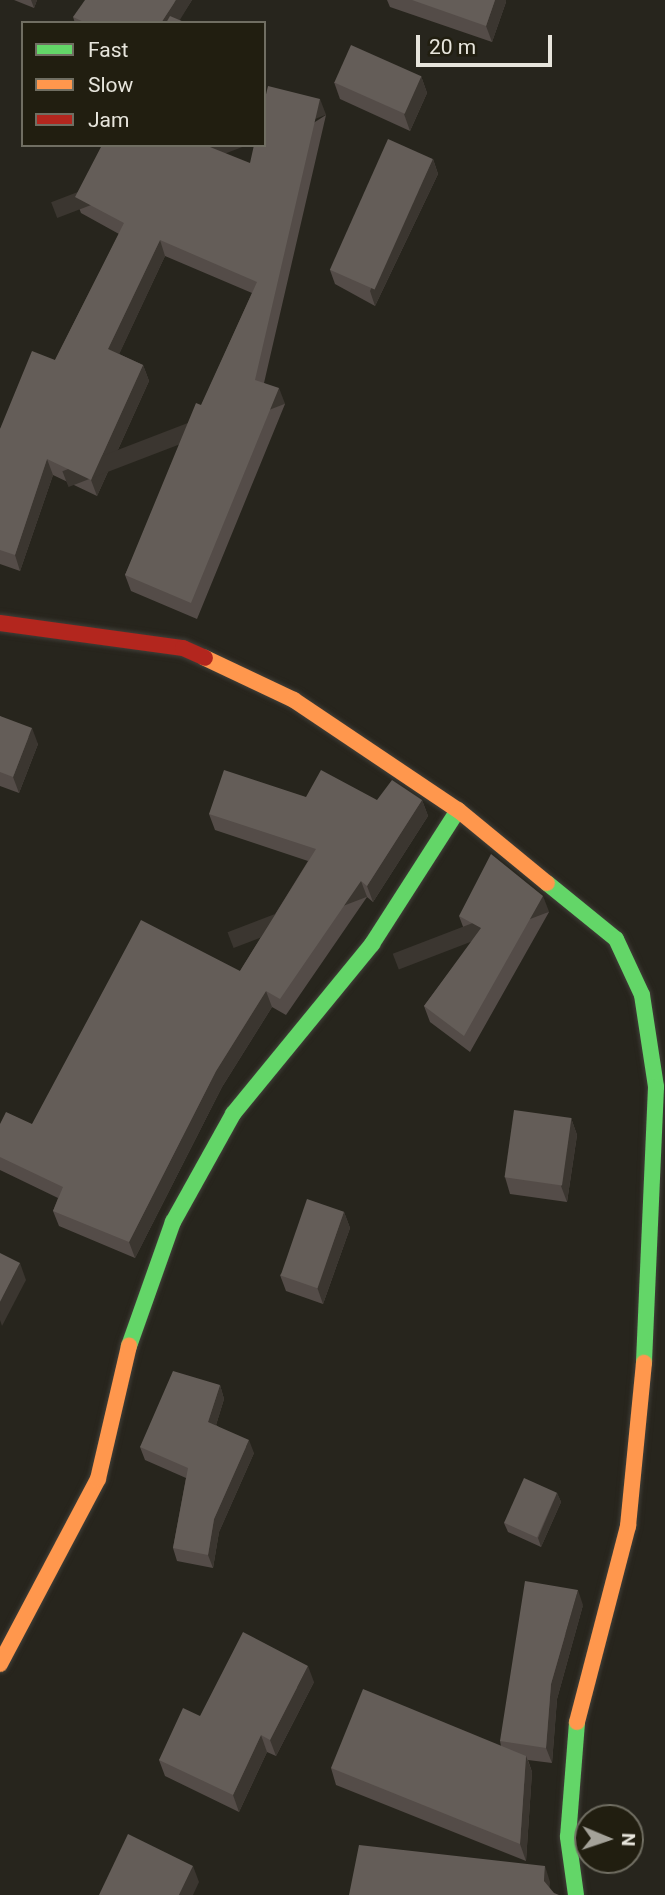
<!DOCTYPE html>
<html>
<head>
<meta charset="utf-8">
<style>
  body { margin:0 }
  #map { position:relative; width:665px; height:1895px; overflow:hidden; background:#27251d; font-family:Roboto,sans-serif }
  div>[style] { position:absolute }
  .roads { filter:drop-shadow(0 0 2px #413f39) drop-shadow(0 0 2px #413f39) }
  .fast>* { height:16px; margin:-8px; padding:0 8px; transform-origin:8px; border-radius:8px; background:#63d668 }
  .slow>* { height:16px; margin:-8px; padding:0 8px; transform-origin:8px; border-radius:8px; background:#ff974d }
  .jam>* { height:16px; margin:-8px; padding:0 8px; transform-origin:8px; border-radius:8px; background:#b3261e }
  .wall>* { inset:0; background:#544c48 }
  .shaded-wall>* { inset:0; background:#3b3630; transform-origin:0 0 }
  .building>* { inset:0; background:#645d58; transform-origin:0 0 }
  span { translate:-50% -50%; white-space:nowrap; text-align:center; line-height:1.15; -webkit-text-stroke:5px #211e10; paint-order:stroke }
  .legend { position:absolute; left:21px; top:21px; width:245px; height:126px; box-sizing:border-box; background:#211e10; border:2px solid #706e62; margin:0; padding:9px 12px; list-style:none; font-size:21px; color:#e7e5dc }
  .legend li { display:flex; align-items:center; gap:14px; height:35px }
  .legend b { width:35px; border:2px solid #706e62 }
  .north { position:absolute; left:574px; top:1804px; width:70px; height:70px; box-sizing:border-box; background:#211e10; border:2px solid #706e62; border-radius:50%; rotate:92deg; font-size:19px; font-weight:700; line-height:28px; text-align:center; color:#e7e5dc }
  .north::after { content:''; display:block; margin:auto; width:24px; height:32px; background:#a4a299; clip-path:polygon(50% 0,100% 100%,50% 72%,0 100%) }
  .scale { position:absolute; left:416px; top:35px; width:136px; height:32px; box-sizing:border-box; border:4px solid #e7e5dc; border-top:0; padding-left:9px; font-size:21px; line-height:24px; white-space:nowrap; color:#e7e5dc; -webkit-text-stroke:5px #211e10; paint-order:stroke }
</style>
</head>
<body>
<div id="map">
  <div class="roads">
    <div class="fast">
      <div style="left:547px;top:883px;width:89px;rotate:39.1deg"></div>
      <div style="left:616px;top:939px;width:62px;rotate:65.1deg"></div>
      <div style="left:642px;top:995px;width:93px;rotate:81.3deg"></div>
      <div style="left:656px;top:1087px;width:276px;rotate:92.5deg"></div>
      <div style="left:129px;top:1346px;width:132px;rotate:-70.5deg"></div>
      <div style="left:173px;top:1222px;width:124px;rotate:-60.9deg"></div>
      <div style="left:233px;top:1114px;width:220px;rotate:-50.7deg"></div>
      <div style="left:372px;top:944px;width:159px;rotate:-57.3deg"></div>
      <div style="left:576px;top:1895px;width:59px;rotate:-97.9deg"></div>
      <div style="left:568px;top:1837px;width:115px;rotate:-85.5deg"></div>
    </div>
    <div class="slow">
      <div style="left:205px;top:658px;width:98px;rotate:25.3deg"></div>
      <div style="left:294px;top:700px;width:197px;rotate:33.9deg"></div>
      <div style="left:458px;top:810px;width:115px;rotate:39.4deg"></div>
      <div style="left:0;top:1664px;width:209px;rotate:-62.1deg"></div>
      <div style="left:98px;top:1479px;width:137px;rotate:-76.9deg"></div>
      <div style="left:577px;top:1722px;width:203px;rotate:-75.4deg"></div>
      <div style="left:628px;top:1526px;width:164px;rotate:-84.4deg"></div>
    </div>
    <div class="jam">
      <div style="left:0;top:623px;width:185px;rotate:7.8deg"></div>
      <div style="left:183px;top:648px;width:24px;rotate:24deg"></div>
    </div>
  </div>
  <div class="wall">
    <div style="clip-path:polygon(14px 0,37px 0,34px 8px)"></div>
    <div style="clip-path:polygon(192px 0,179px 20px,185px 23px,75px 23px,73px 17px)"></div>
    <div style="clip-path:polygon(387px 0,506px 0,506px 2px,492px 42px,390px 7px)"></div>
    <div style="clip-path:polygon(421px 76px,427px 93px,410px 131px,340px 99px,334px 82px)"></div>
    <div style="clip-path:polygon(326px 115px,264px 383px,285px 404px,197px 619px,131px 591px,125px 575px,252px 293px,165px 256px,119px 354px,143px 365px,149px 381px,97px 496px,53px 475px,20px 571px,0 564px,0 429px,55px 360px,119px 234px,81px 213px,75px 197px,250px 163px)"></div>
    <div style="clip-path:polygon(433px 159px,438px 174px,375px 306px,335px 284px,330px 270px)"></div>
    <div style="clip-path:polygon(0 716px,38px 744px,19px 793px,0 786px)"></div>
    <div style="clip-path:polygon(306px 797px,377px 800px,422px 800px,428px 816px,373px 902px,367px 897px,286px 1015px,272px 1007px,222px 1087px,135px 1258px,59px 1226px,53px 1211px,58px 1198px,0 1170px,0 1124px,32px 1124px,240px 971px,308px 861px,215px 830px,209px 814px)"></div>
    <div style="clip-path:polygon(549px 912px,470px 1052px,430px 1022px,424px 1006px,475px 938px,465px 932px,459px 916px)"></div>
    <div style="clip-path:polygon(571px 1118px,577px 1135px,567px 1202px,510px 1194px,505px 1177px)"></div>
    <div style="clip-path:polygon(344px 1212px,350px 1228px,323px 1304px,286px 1291px,280px 1275px)"></div>
    <div style="clip-path:polygon(220px 1385px,224px 1399px,216px 1425px,254px 1453px,219px 1532px,213px 1568px,177px 1561px,173px 1548px,186px 1478px,145px 1460px,140px 1447px)"></div>
    <div style="clip-path:polygon(557px 1493px,561px 1502px,541px 1547px,508px 1532px,504px 1523px)"></div>
    <div style="clip-path:polygon(583px 1605px,557px 1699px,552px 1763px,528px 1760px,532px 1772px,526px 1861px,336px 1785px,331px 1768px,501px 1746px,500px 1741px)"></div>
    <div style="clip-path:polygon(314px 1682px,276px 1756px,267px 1752px,239px 1812px,165px 1776px,159px 1760px,200px 1716px)"></div>
  </div>
  <div class="shaded-wall">
    <div style="clip-path:polygon(31px 0,37px 0,34px 8px)"></div>
    <div style="clip-path:polygon(176px 0,192px 0,178px 23px,161px 23px)"></div>
    <div style="clip-path:polygon(495px 0,506px 0,506px 2px,492px 42px,486px 26px)"></div>
    <div style="clip-path:polygon(421px 76px,427px 93px,410px 131px,404px 114px)"></div>
    <div style="left:320px;top:99px;width:17px;height:288px;rotate:69deg"></div>
    <div style="clip-path:polygon(433px 159px,438px 174px,375px 306px,370px 291px)"></div>
    <div style="clip-path:polygon(160px 240px,165px 256px,114px 365px,108px 349px)"></div>
    <div style="clip-path:polygon(143px 365px,149px 381px,97px 496px,91px 480px)"></div>
    <div style="left:279px;top:388px;width:17px;height:232px;rotate:69deg"></div>
    <div style="clip-path:polygon(47px 459px,53px 475px,20px 571px,15px 555px)"></div>
    <div style="clip-path:polygon(32px 728px,38px 744px,19px 793px,13px 777px)"></div>
    <div style="clip-path:polygon(422px 800px,428px 816px,373px 902px,367px 886px)"></div>
    <div style="left:361px;top:881px;width:17px;height:143px;rotate:69deg"></div>
    <div style="left:543px;top:896px;width:17px;height:161px;rotate:69deg"></div>
    <div style="clip-path:polygon(266px 991px,272px 1007px,222px 1087px,135px 1258px,129px 1242px,216px 1071px)"></div>
    <div style="clip-path:polygon(571px 1118px,577px 1135px,567px 1202px,561px 1186px)"></div>
    <div style="clip-path:polygon(344px 1212px,350px 1228px,323px 1304px,317px 1287px)"></div>
    <div style="clip-path:polygon(20px 1263px,26px 1280px,2px 1326px,0 1320px,0 1302px)"></div>
    <div style="clip-path:polygon(220px 1385px,224px 1399px,213px 1435px,208px 1422px)"></div>
    <div style="clip-path:polygon(249px 1440px,254px 1453px,219px 1532px,213px 1568px,208px 1555px,214px 1519px)"></div>
    <div style="clip-path:polygon(557px 1493px,561px 1502px,541px 1547px,538px 1538px)"></div>
    <div style="clip-path:polygon(578px 1590px,583px 1605px,557px 1699px,552px 1763px,546px 1748px,551px 1684px)"></div>
    <div style="clip-path:polygon(308px 1666px,314px 1682px,276px 1756px,270px 1740px)"></div>
    <div style="clip-path:polygon(261px 1735px,267px 1752px,239px 1812px,233px 1795px)"></div>
    <div style="clip-path:polygon(526px 1756px,532px 1772px,526px 1861px,520px 1844px)"></div>
    <div style="clip-path:polygon(193px 1866px,199px 1882px,193px 1895px,179px 1895px)"></div>
    <div style="clip-path:polygon(545px 1866px,550px 1882px,549px 1895px,544px 1881px)"></div>
  </div>
  <div class="building">
    <div style="clip-path:polygon(85px 0,176px 0,161px 23px,86px 23px,73px 17px)"></div>
    <div style="clip-path:polygon(412px 0,495px 0,486px 26px)"></div>
    <div style="clip-path:polygon(170px 16px,184px 22px,184px 23px,166px 23px)"></div>
    <div style="left:351px;top:45px;width:77px;height:41px;rotate:24deg"></div>
    <div style="clip-path:polygon(268px 86px,320px 99px,255px 380px,279px 388px,191px 603px,125px 575px,196px 403px,201px 405px,257px 282px,160px 240px,108px 349px,143px 365px,91px 480px,47px 459px,15px 555px,0 550px,0 429px,32px 351px,55px 360px,124px 223px,75px 197px,102px 145px,205px 145px,250px 163px,254px 145px,264px 145px,264px 103px)"></div>
    <div style="left:388px;top:139px;width:49px;height:143px;rotate:24deg"></div>
    <div style="clip-path:polygon(0 716px,32px 728px,13px 777px,0 772px)"></div>
    <div style="clip-path:polygon(224px 770px,306px 797px,321px 770px,377px 800px,392px 780px,422px 800px,367px 886px,361px 881px,280px 999px,266px 991px,216px 1071px,129px 1242px,53px 1211px,63px 1187px,0 1157px,0 1124px,6px 1112px,32px 1124px,141px 920px,240px 971px,316px 849px,209px 814px)"></div>
    <div style="clip-path:polygon(491px 854px,543px 896px,464px 1036px,424px 1006px,481px 928px,459px 916px)"></div>
    <div style="left:514px;top:1110px;width:58px;height:68px;rotate:8deg"></div>
    <div style="left:307px;top:1199px;width:39px;height:81px;rotate:19deg"></div>
    <div style="clip-path:polygon(0 1253px,20px 1263px,0 1302px)"></div>
    <div style="clip-path:polygon(173px 1371px,220px 1385px,208px 1422px,249px 1440px,214px 1519px,208px 1555px,173px 1548px,188px 1468px,140px 1447px)"></div>
    <div style="left:524px;top:1478px;width:36px;height:49px;rotate:24deg"></div>
    <div style="clip-path:polygon(525px 1581px,578px 1590px,551px 1684px,546px 1748px,500px 1741px)"></div>
    <div style="clip-path:polygon(243px 1632px,308px 1666px,270px 1740px,261px 1735px,233px 1795px,159px 1760px,183px 1708px,200px 1716px)"></div>
    <div style="clip-path:polygon(363px 1689px,526px 1756px,520px 1844px,331px 1768px)"></div>
    <div style="clip-path:polygon(128px 1834px,193px 1866px,179px 1895px,99px 1895px)"></div>
    <div style="clip-path:polygon(359px 1845px,545px 1866px,544px 1881px,554px 1893px,559px 1895px,349px 1895px)"></div>
  </div>
  <ul class="legend">
  <li><b style="height:9px;background:#63d668"></b>Fast</li>
  <li><b style="height:9px;background:#ff974d"></b>Slow</li>
  <li><b style="height:9px;background:#b3261e"></b>Jam</li>
  </ul>
  <div class="north">N</div>
  <div class="scale">20 m</div>
</div>
</body>
</html>
